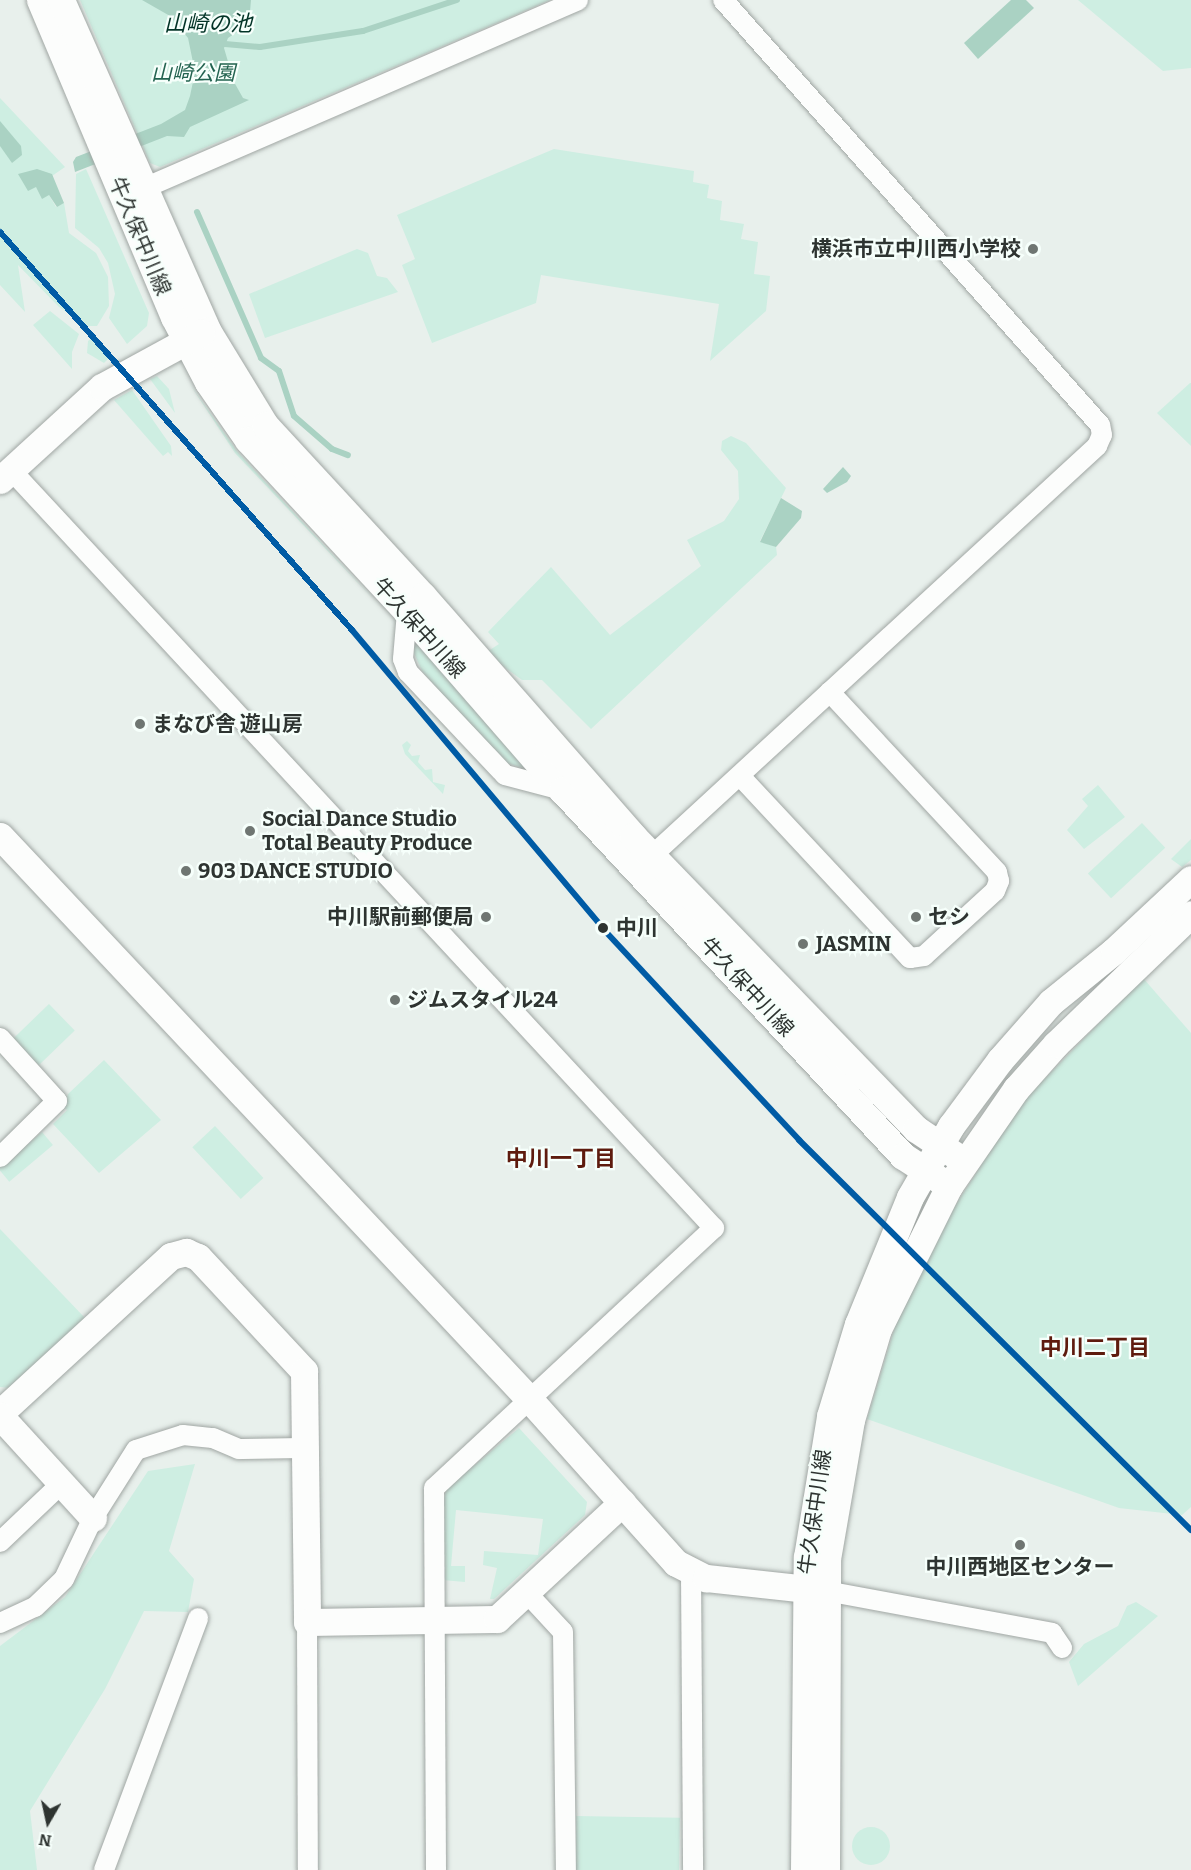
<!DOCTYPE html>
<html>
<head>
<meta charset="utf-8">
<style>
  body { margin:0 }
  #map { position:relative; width:1191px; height:1870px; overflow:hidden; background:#e8f0ec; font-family:Bitter,"Noto Sans JP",serif }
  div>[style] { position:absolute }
  .green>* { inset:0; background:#ceeee2; transform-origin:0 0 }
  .round { border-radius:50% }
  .water>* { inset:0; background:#aad2c3 }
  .stream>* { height:6px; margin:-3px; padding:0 3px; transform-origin:3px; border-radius:3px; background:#aad2c3 }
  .roads { filter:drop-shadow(0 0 2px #a0a6a3) drop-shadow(0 0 2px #a0a6a3) }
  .street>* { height:20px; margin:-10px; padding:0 10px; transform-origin:10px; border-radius:10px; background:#fcfdfc }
  .secondary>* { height:27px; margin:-13.5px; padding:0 13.5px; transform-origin:13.5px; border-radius:13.5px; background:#fcfdfc }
  .metro-1>* { height:6px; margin:-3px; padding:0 3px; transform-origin:3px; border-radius:3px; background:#005ba5 }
  .dots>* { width:16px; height:16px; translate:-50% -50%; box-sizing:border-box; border:3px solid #f6fffb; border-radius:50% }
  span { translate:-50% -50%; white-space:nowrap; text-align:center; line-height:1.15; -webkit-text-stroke:4.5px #f6fffb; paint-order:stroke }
  .park-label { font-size:21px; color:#236350; font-style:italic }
  .street-label { font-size:21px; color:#2e3431 }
  .poi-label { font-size:21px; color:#2e3431; font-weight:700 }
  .right { translate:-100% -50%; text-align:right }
  .left { translate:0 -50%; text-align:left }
  .stop-label { font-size:21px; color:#2e3431; font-weight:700 }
  .water-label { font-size:22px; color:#023326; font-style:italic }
  .neighbourhood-label { font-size:22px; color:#5e1b0e; font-weight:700 }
  .north { position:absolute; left:18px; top:1792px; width:60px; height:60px; -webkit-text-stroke:4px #f6fffb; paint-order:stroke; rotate:189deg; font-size:16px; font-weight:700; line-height:24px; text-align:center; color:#2e3431 }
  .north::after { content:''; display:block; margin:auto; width:21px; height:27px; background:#2e3431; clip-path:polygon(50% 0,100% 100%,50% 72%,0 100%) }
</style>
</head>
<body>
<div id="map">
  <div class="green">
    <div style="clip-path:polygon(80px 0,550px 0,160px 167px,150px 163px)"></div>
    <div style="clip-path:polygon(1078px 0,1191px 0,1191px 68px,1163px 71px)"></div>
    <div style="clip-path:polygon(0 98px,65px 167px,36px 187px,49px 195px,56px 207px,64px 203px,69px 233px,96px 253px,108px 277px,109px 306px,97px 326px,88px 326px,59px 307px,18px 265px,25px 312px,0 285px)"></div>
    <div style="clip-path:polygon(554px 149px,694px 171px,693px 182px,709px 185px,707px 198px,722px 201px,720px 220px,744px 224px,741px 239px,758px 242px,754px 274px,770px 276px,766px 311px,710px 361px,719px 304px,541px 275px,536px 303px,432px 343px,402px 265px,415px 259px,397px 215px)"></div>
    <div style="clip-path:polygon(86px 169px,149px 313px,147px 326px,127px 344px,109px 318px,115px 294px,108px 263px,99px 248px,75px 228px,76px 174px)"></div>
    <div style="clip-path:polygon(357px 249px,368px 253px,377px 276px,387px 278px,398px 292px,265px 338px,249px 294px)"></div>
    <div style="clip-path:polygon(50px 311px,79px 334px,72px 352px,72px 369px,33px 325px)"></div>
    <div style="clip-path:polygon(94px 336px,109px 358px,104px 363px,87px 353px,88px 341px)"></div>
    <div style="clip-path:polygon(157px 376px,169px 389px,175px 413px,150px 379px)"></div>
    <div style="clip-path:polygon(189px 383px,237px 451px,377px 603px,235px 453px)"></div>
    <div style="clip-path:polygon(1190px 383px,1191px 383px,1191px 446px,1157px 413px)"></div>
    <div style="clip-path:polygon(132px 390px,171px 446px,172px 456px,168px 452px,163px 456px,114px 400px)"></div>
    <div style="clip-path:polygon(731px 436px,746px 443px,786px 488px,760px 541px,776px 547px,777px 555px,591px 729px,542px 680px,522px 680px,485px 653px,499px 644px,488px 632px,551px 567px,610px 635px,701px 566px,687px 540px,724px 521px,739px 499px,738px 471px,721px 450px,722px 441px)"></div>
    <div style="clip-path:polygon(414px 633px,533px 771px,503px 762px,422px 671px,414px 653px)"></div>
    <div style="clip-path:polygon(407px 741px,411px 745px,408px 751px,412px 756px,420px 755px,418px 762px,425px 770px,432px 769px,433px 782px,445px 785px,443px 794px,405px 754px,402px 745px)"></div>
    <div style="clip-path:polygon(1098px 785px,1125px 817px,1084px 849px,1067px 830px,1088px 806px,1082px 799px)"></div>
    <div style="left:1142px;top:823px;width:34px;height:74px;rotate:47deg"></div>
    <div style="clip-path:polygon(1191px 839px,1191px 860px,1182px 867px,1171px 859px)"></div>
    <div style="clip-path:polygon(1143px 978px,1191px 1033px,1191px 1507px,1182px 1515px,1119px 1508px,867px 1419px,897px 1320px,946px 1220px,1021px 1103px)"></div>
    <div style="left:49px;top:1004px;width:37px;height:50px;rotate:46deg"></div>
    <div style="clip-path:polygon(104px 1060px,161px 1120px,99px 1173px,53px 1124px,67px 1110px,63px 1107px,68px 1094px)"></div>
    <div style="left:215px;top:1126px;width:71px;height:31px;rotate:47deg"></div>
    <div style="left:42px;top:1132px;width:17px;height:57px;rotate:50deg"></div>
    <div style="clip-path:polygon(0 1229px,85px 1318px,10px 1388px,0 1387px)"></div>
    <div style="clip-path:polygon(519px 1428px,587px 1502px,585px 1515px,494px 1599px,490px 1599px,497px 1568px,483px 1565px,484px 1551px,538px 1555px,543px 1519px,456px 1510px,451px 1566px,465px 1566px,465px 1582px,442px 1580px,441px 1508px,447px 1488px)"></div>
    <div style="clip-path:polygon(195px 1464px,169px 1551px,194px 1579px,188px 1612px,144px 1611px,105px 1689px,30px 1811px,37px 1870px,0 1870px,0 1646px,65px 1597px,148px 1471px)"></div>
    <div style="clip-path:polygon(1136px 1602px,1158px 1616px,1078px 1686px,1069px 1662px,1084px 1644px,1118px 1626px,1127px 1606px)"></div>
    <div style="left:576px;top:1816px;width:104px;height:54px;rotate:1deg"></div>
    <div class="round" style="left:852px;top:1827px;width:38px;height:38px"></div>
  </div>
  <div class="water">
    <div style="clip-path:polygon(142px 0,251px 0,249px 24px,228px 38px,224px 48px,234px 82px,243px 98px,249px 100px,190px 127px,184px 137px,167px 136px,75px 172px,73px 162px,76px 157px,161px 124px,185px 110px,190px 96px,195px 72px,188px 38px,170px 16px)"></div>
    <div style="clip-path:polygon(1011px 0,1026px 0,1034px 8px,978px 59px,964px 43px)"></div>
    <div style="clip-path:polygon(0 121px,21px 146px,22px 155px,12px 163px,0 146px)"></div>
    <div style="clip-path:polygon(37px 169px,52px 174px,64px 203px,57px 207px,49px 195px,42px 199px,36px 187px,28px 191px,18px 174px)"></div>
    <div style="clip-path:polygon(843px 467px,851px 476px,847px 482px,827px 493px,823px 489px)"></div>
    <div style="clip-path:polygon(781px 498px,802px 511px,801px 518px,776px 547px,760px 542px)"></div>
  </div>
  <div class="stream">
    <div style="left:225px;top:44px;width:35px;rotate:5deg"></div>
    <div style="left:260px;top:47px;width:104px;rotate:-8.8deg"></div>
    <div style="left:363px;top:31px;width:99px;rotate:-18.3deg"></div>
    <div style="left:197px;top:212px;width:159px;rotate:66.3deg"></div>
    <div style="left:261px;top:358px;width:22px;rotate:36deg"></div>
    <div style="left:279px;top:371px;width:47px;rotate:71.6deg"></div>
    <div style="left:294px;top:416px;width:50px;rotate:41deg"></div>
    <div style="left:332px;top:449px;width:17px;rotate:21deg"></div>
  </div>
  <div class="roads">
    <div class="street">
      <div style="left:142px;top:189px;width:475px;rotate:-23.4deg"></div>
      <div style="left:11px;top:470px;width:1034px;rotate:47.16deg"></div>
      <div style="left:714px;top:1228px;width:382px;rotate:137.1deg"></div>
      <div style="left:434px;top:1488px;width:382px;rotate:89.7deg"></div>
      <div style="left:407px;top:612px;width:47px;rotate:94.9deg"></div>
      <div style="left:403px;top:659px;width:14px;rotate:69deg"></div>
      <div style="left:408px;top:672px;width:141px;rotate:46.7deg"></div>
      <div style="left:505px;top:775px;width:59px;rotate:14.7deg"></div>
      <div style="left:740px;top:776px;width:249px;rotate:47deg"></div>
      <div style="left:910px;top:958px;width:14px;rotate:-8deg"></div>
      <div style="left:924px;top:956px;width:96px;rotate:-42.5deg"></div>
      <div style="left:995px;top:891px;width:11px;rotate:-68deg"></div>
      <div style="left:999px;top:881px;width:9px;rotate:-103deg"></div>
      <div style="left:997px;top:872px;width:246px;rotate:-132.9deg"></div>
      <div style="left:644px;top:863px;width:616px;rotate:-42.63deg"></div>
      <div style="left:1097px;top:446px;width:12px;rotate:-66deg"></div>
      <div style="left:1102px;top:435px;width:10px;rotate:-101deg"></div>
      <div style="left:1100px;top:425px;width:568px;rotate:-131.57deg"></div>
      <div style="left:0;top:1038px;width:85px;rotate:47.9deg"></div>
      <div style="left:57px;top:1101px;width:80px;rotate:135.5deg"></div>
      <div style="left:0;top:1542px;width:86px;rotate:-43.6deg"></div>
      <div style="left:691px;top:1573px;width:297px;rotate:89.6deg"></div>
      <div style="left:826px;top:1591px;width:230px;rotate:10.5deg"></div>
      <div style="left:1052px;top:1633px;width:18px;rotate:56deg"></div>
      <div style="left:526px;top:1592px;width:54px;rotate:47.2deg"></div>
      <div style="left:563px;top:1632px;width:238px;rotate:89.3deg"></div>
      <div style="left:307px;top:1622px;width:248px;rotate:89.8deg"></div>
      <div style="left:0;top:1623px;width:38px;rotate:-25deg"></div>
      <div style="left:35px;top:1607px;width:40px;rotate:-44deg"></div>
      <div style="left:64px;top:1579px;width:68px;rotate:-64.6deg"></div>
      <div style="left:93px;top:1518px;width:80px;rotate:-57.7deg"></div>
      <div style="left:136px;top:1450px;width:49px;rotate:-17.7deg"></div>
      <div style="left:183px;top:1435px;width:30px;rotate:6deg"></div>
      <div style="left:213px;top:1438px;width:28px;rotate:23deg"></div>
      <div style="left:239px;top:1449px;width:66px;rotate:-0.9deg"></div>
      <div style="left:104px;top:1870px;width:269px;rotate:-69.5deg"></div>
    </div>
    <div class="secondary">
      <div style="left:40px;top:0;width:344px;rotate:67.1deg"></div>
      <div style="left:174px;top:317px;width:73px;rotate:62.4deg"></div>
      <div style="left:208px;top:382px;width:70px;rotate:55.4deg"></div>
      <div style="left:248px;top:440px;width:234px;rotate:47.2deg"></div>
      <div style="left:407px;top:612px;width:236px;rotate:49deg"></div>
      <div style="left:562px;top:790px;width:500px;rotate:47.03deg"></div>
      <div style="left:903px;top:1156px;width:55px;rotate:33.1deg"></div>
      <div style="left:61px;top:0;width:361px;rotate:66.1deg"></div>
      <div style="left:207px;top:330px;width:111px;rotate:58.6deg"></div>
      <div style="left:265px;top:425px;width:233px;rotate:47.3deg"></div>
      <div style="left:423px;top:596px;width:319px;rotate:48.8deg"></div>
      <div style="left:633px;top:836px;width:407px;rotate:46deg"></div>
      <div style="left:916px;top:1129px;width:58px;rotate:33.7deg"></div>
      <div style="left:0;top:480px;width:138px;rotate:-42.4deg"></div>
      <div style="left:102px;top:387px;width:113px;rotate:-28.6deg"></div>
      <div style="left:0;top:836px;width:775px;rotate:46.78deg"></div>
      <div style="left:531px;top:1401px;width:217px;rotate:48.2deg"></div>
      <div style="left:676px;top:1563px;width:34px;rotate:27deg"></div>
      <div style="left:706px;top:1578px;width:121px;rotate:6.2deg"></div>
      <div style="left:0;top:1413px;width:232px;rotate:-42.6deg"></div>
      <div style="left:171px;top:1256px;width:16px;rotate:-15deg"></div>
      <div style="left:186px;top:1252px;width:13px;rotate:23deg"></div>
      <div style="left:198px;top:1257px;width:156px;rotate:47.1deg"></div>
      <div style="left:304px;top:1371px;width:251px;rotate:89.3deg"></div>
      <div style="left:307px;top:1622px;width:190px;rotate:-0.9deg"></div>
      <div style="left:497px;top:1619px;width:171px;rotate:-42.9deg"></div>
      <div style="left:0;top:1416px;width:138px;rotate:47.6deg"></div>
      <div style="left:804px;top:1870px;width:313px;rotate:-89.5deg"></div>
      <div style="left:807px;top:1557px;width:143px;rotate:-80.7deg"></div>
      <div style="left:830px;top:1416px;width:96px;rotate:-73.1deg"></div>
      <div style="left:858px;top:1324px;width:137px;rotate:-67.7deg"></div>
      <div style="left:910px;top:1197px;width:82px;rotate:-60deg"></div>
      <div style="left:951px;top:1126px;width:82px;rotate:-53.4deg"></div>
      <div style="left:1000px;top:1060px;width:77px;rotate:-48.7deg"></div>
      <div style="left:1051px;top:1002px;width:81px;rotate:-39deg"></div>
      <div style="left:1114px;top:951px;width:105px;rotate:-43.1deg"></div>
      <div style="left:826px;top:1870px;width:311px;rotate:-89.8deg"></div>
      <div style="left:827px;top:1559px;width:141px;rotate:-80.2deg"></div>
      <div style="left:851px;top:1420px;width:95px;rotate:-73.5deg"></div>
      <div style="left:878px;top:1329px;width:160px;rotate:-63.6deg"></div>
      <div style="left:949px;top:1186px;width:118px;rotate:-55.4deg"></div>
      <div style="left:1016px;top:1089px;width:60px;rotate:-48.4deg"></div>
      <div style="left:1056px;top:1044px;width:187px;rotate:-43.9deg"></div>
    </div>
  </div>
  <div class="metro-1">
    <div style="left:0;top:232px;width:531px;rotate:48.51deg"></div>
    <div style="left:352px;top:630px;width:395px;rotate:49.9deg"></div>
    <div style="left:606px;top:932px;width:284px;rotate:47.1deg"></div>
    <div style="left:799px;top:1140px;width:553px;rotate:44.85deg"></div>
  </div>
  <div class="dots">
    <div style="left:1033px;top:249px;background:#6f7672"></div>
    <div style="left:140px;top:724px;background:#6f7672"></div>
    <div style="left:250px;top:831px;background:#6f7672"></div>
    <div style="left:186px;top:871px;background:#6f7672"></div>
    <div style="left:486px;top:917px;background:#6f7672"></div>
    <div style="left:916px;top:917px;background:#6f7672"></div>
    <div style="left:603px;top:928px;background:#2e3431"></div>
    <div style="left:803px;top:944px;background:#6f7672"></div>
    <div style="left:395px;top:1000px;background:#6f7672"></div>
    <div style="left:1020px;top:1545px;background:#6f7672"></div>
  </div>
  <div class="park-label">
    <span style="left:193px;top:73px">山崎公園</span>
  </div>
  <div class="street-label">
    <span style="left:140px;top:236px;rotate:67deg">牛久保中川線</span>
    <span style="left:419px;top:628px;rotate:48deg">牛久保中川線</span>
    <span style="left:747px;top:987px;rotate:47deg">牛久保中川線</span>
    <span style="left:815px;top:1512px;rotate:-82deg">牛久保中川線</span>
  </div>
  <div class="poi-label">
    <span class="right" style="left:1021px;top:249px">横浜市立中川西小学校</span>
    <span class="left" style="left:152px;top:724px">まなび舎 遊山房</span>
    <span class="left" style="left:262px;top:831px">Social Dance Studio<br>Total Beauty Produce</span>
    <span class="left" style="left:198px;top:871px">903 DANCE STUDIO</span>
    <span class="right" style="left:474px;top:917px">中川駅前郵便局</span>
    <span class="left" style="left:928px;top:917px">セシ</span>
    <span class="left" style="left:816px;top:944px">JASMIN</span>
    <span class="left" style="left:407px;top:1000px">ジムスタイル24</span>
    <span style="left:1020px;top:1567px">中川西地区センター</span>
  </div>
  <div class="stop-label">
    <span class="left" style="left:616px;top:928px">中川</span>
  </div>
  <div class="water-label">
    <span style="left:208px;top:24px">山崎の池</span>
  </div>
  <div class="neighbourhood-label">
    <span style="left:561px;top:1159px">中川一丁目</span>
    <span style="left:1095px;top:1348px">中川二丁目</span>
  </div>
  <div class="north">N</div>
</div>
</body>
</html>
